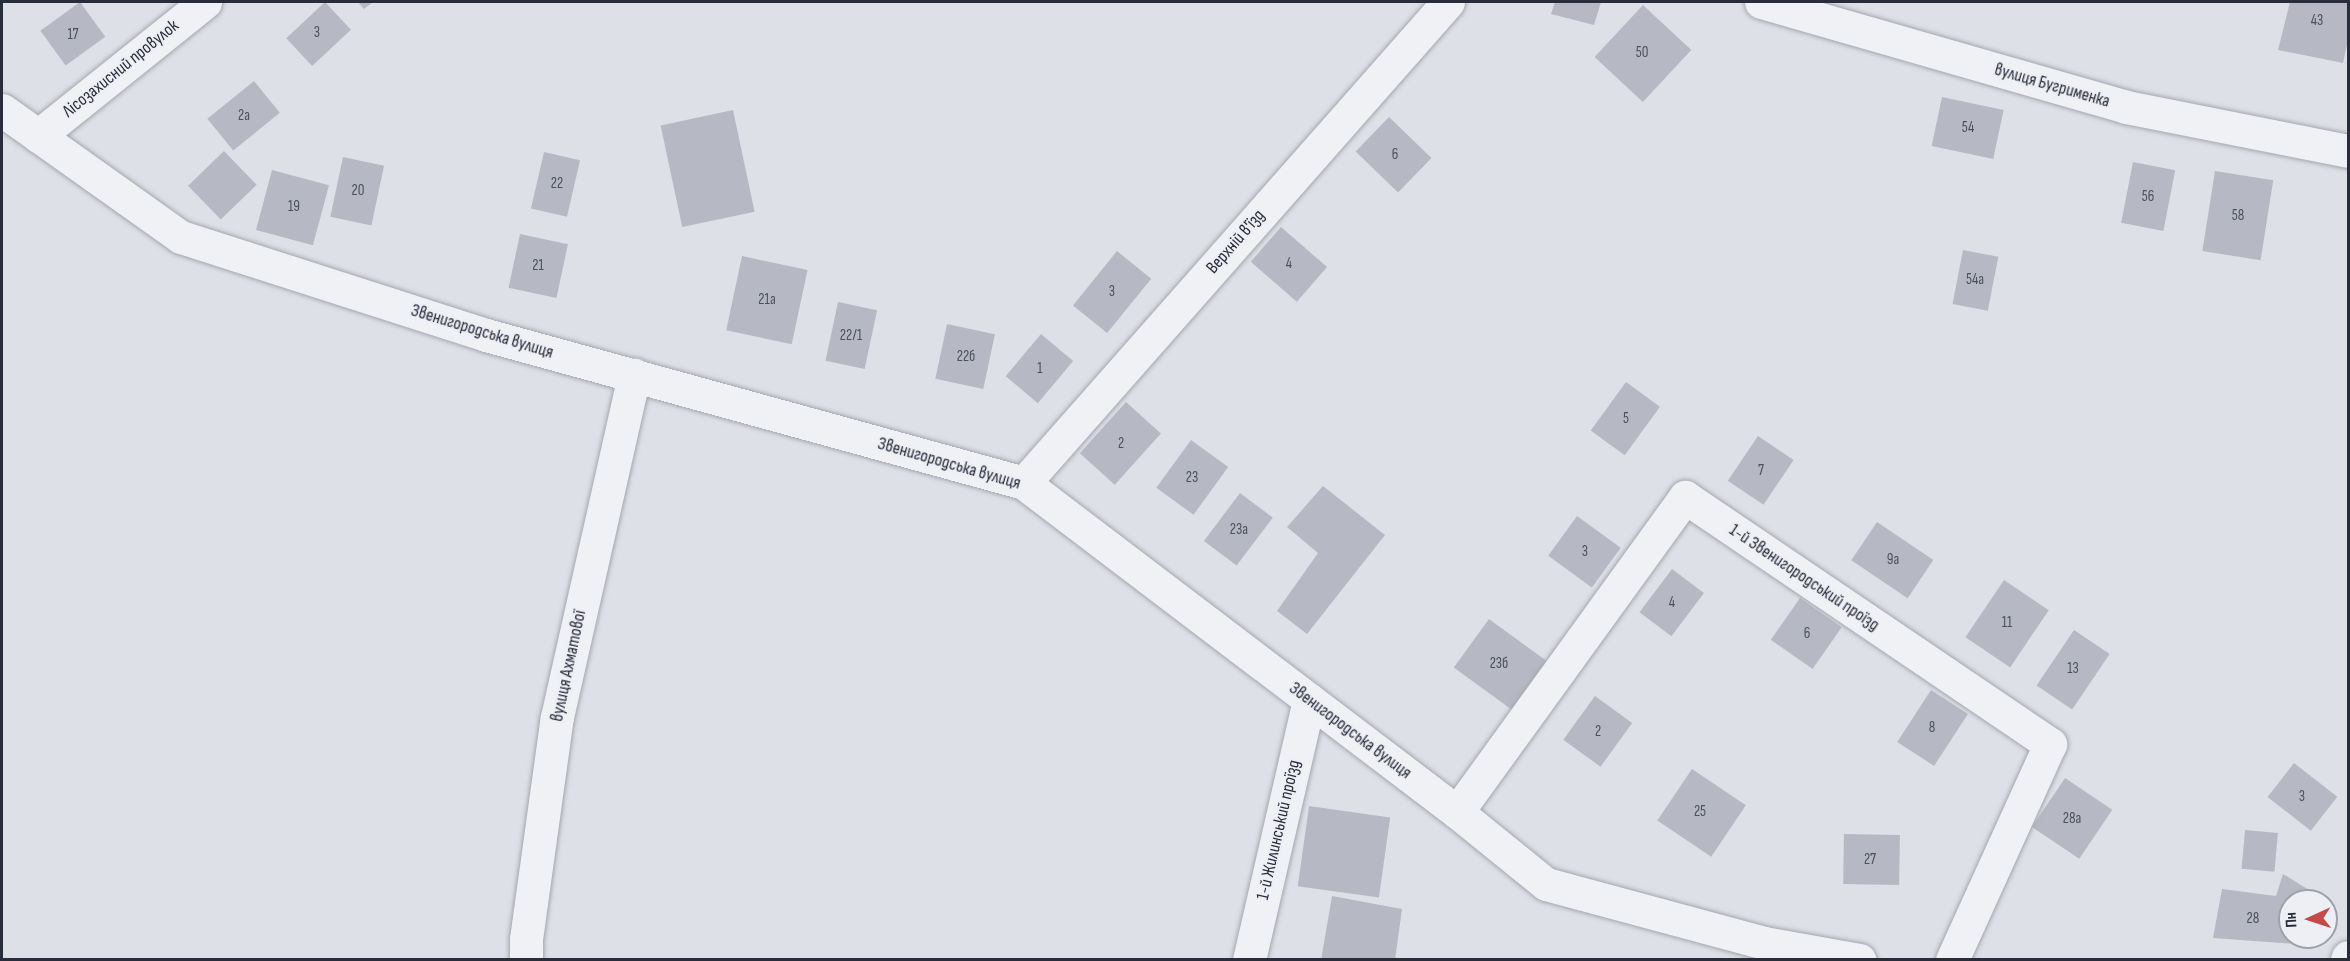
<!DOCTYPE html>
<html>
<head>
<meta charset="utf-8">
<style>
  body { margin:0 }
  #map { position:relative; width:2350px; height:961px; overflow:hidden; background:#dee0e7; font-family:"Sofia Sans Condensed",sans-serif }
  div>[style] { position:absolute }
  .building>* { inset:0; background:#b6b9c3; transform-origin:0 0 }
  .roads { filter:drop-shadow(0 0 2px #a4a7b0) drop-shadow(0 0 2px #a4a7b0) }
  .minor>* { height:33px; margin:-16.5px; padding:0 16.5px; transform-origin:16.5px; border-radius:16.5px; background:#f0f1f5 }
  span { translate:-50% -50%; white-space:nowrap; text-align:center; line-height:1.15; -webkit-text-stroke:4.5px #edeff4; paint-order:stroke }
  .number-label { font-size:15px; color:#4c505e }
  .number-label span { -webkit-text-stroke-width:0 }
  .street-label { font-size:18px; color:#282d3c }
  .frame { position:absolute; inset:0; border:3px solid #282d3c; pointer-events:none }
  .north { position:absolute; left:2278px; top:889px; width:60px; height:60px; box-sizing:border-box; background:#edeff4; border:2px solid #9ea1aa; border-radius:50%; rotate:267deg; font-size:16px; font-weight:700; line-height:24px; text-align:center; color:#282d3c }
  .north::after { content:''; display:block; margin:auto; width:21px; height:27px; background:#c44a4a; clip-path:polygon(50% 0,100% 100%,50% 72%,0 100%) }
</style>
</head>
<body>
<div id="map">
  <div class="building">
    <div style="left:80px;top:2px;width:43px;height:49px;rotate:54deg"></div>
    <div style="left:325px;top:2px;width:38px;height:53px;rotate:47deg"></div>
    <div style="clip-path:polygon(358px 2px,373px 2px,364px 9px)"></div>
    <div style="clip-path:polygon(1555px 2px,1601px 2px,1594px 25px,1551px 14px)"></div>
    <div style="clip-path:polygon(2290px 2px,2348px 2px,2348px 40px,2343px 63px,2278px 50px)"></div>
    <div style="left:1643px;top:5px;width:66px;height:71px;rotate:43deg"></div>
    <div style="left:254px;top:81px;width:41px;height:60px;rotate:51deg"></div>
    <div style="left:1942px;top:97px;width:63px;height:50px;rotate:12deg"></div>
    <div style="left:733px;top:110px;width:104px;height:74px;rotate:78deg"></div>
    <div style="left:1389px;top:117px;width:59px;height:48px;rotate:44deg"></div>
    <div style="left:224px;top:151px;width:47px;height:50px;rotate:46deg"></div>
    <div style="left:544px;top:152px;width:37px;height:58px;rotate:13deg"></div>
    <div style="left:343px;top:157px;width:42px;height:61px;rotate:12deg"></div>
    <div style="left:2133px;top:162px;width:43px;height:62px;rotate:11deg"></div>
    <div style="left:272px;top:170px;width:59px;height:62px;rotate:15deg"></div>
    <div style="left:2215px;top:171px;width:59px;height:81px;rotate:9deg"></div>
    <div style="left:1281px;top:227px;width:61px;height:46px;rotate:41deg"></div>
    <div style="left:520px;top:234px;width:49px;height:55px;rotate:12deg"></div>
    <div style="left:1963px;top:250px;width:36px;height:55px;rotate:11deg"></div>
    <div style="left:1117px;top:251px;width:44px;height:70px;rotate:39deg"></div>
    <div style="left:742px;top:256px;width:67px;height:76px;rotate:12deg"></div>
    <div style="left:838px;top:302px;width:40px;height:60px;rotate:12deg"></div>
    <div style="left:947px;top:324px;width:49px;height:56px;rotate:12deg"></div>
    <div style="left:1041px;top:334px;width:42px;height:55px;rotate:40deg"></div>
    <div style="left:1626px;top:382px;width:42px;height:60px;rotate:36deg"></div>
    <div style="left:1126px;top:402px;width:47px;height:69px;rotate:42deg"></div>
    <div style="left:1758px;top:436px;width:43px;height:54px;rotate:34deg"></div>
    <div style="left:1191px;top:440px;width:46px;height:59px;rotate:36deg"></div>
    <div style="clip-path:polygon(1323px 486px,1385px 535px,1307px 634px,1277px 611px,1318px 553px,1287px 527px)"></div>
    <div style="left:1240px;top:493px;width:41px;height:60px;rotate:37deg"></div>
    <div style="left:1577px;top:516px;width:54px;height:49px;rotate:36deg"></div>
    <div style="left:1877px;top:522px;width:68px;height:46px;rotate:34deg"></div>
    <div style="left:1672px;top:569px;width:40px;height:54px;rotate:37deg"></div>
    <div style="left:2004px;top:580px;width:54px;height:69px;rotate:34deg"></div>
    <div style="left:1800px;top:598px;width:51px;height:51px;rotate:35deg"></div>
    <div style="left:1489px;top:619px;width:71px;height:60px;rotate:36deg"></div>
    <div style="left:2074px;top:630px;width:43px;height:67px;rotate:34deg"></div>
    <div style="left:1931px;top:690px;width:44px;height:62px;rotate:33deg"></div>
    <div style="left:1595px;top:696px;width:46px;height:54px;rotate:36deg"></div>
    <div style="left:2294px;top:763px;width:55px;height:43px;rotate:38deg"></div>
    <div style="left:1692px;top:769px;width:65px;height:62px;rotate:34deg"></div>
    <div style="left:2065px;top:778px;width:57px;height:59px;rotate:34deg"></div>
    <div style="left:1309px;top:806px;width:82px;height:81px;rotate:8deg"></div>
    <div style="left:2245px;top:830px;width:33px;height:39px;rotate:5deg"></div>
    <div style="left:1844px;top:834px;width:56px;height:50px;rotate:1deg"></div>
    <div style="clip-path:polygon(2283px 874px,2322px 898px,2290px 901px,2290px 937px,2311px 937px,2309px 945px,2213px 938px,2222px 889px,2276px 896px)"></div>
    <div style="clip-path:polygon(1332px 896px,1402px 909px,1395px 960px,1321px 960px)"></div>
  </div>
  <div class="roads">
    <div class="minor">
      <div style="left:1761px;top:2px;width:380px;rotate:16deg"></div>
      <div style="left:2126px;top:107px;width:226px;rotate:11.2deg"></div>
      <div style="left:2px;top:110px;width:219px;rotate:35.4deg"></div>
      <div style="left:181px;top:237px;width:320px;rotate:17.8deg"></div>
      <div style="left:486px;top:335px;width:558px;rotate:15.38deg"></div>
      <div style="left:1024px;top:483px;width:544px;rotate:37.23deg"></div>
      <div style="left:1457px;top:812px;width:114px;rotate:39deg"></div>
      <div style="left:1546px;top:884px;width:226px;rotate:15.1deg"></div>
      <div style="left:1764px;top:943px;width:97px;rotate:10.1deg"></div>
      <div style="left:38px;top:136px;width:214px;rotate:-38.7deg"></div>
      <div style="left:1024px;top:483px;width:641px;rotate:-48.6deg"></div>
      <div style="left:1457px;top:812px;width:389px;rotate:-54.1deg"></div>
      <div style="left:1685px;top:497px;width:441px;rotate:34.1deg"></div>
      <div style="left:2050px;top:744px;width:237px;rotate:114.4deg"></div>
      <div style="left:526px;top:960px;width:21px;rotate:-90deg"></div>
      <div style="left:526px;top:939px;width:224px;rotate:-82.1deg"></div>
      <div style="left:557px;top:717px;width:351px;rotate:-77.3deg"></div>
      <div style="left:1249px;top:960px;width:267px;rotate:-77deg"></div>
      <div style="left:2347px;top:960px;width:3px;rotate:-72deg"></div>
    </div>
  </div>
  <div class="number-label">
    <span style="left:2317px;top:21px">43</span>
    <span style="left:317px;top:33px">3</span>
    <span style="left:73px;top:35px">17</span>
    <span style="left:1642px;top:53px">50</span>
    <span style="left:244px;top:116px">2а</span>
    <span style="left:1968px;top:128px">54</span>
    <span style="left:1395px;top:155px">6</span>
    <span style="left:557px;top:184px">22</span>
    <span style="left:358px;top:191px">20</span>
    <span style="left:2148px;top:197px">56</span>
    <span style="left:294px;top:207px">19</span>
    <span style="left:2238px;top:216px">58</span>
    <span style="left:1289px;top:264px">4</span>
    <span style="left:538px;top:266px">21</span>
    <span style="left:1975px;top:280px">54а</span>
    <span style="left:1112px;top:292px">3</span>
    <span style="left:767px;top:300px">21а</span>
    <span style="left:851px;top:336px">22/1</span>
    <span style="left:966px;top:357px">22б</span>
    <span style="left:1040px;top:369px">1</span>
    <span style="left:1626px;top:419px">5</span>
    <span style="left:1121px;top:444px">2</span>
    <span style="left:1761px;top:471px">7</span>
    <span style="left:1192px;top:478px">23</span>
    <span style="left:1239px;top:530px">23а</span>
    <span style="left:1585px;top:552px">3</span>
    <span style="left:1893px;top:560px">9а</span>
    <span style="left:1672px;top:603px">4</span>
    <span style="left:2007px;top:623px">11</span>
    <span style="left:1807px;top:634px">6</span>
    <span style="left:1499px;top:664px">23б</span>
    <span style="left:2073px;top:669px">13</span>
    <span style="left:1932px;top:728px">8</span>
    <span style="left:1598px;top:732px">2</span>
    <span style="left:2302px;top:797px">3</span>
    <span style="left:1700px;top:812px">25</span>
    <span style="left:2072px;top:819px">28а</span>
    <span style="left:1870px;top:860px">27</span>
    <span style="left:2253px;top:919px">28</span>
  </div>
  <div class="street-label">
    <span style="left:121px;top:69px;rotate:-39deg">Лісозахисний провулок</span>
    <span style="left:2052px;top:86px;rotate:16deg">вулиця Бугрименка</span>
    <span style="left:1236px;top:242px;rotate:-49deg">Верхній в'їзд</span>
    <span style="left:482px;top:332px;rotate:17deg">Звенигородська вулиця</span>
    <span style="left:949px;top:464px;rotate:16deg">Звенигородська вулиця</span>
    <span style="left:1804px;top:578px;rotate:34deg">1-й Звенигородський проїзд</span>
    <span style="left:569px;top:666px;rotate:-78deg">вулиця Ахматової</span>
    <span style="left:1350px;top:731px;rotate:37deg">Звенигородська вулиця</span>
    <span style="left:1279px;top:830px;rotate:-77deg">1-й Жилинський проїзд</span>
  </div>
  <div class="frame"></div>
  <div class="north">Пн</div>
</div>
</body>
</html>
